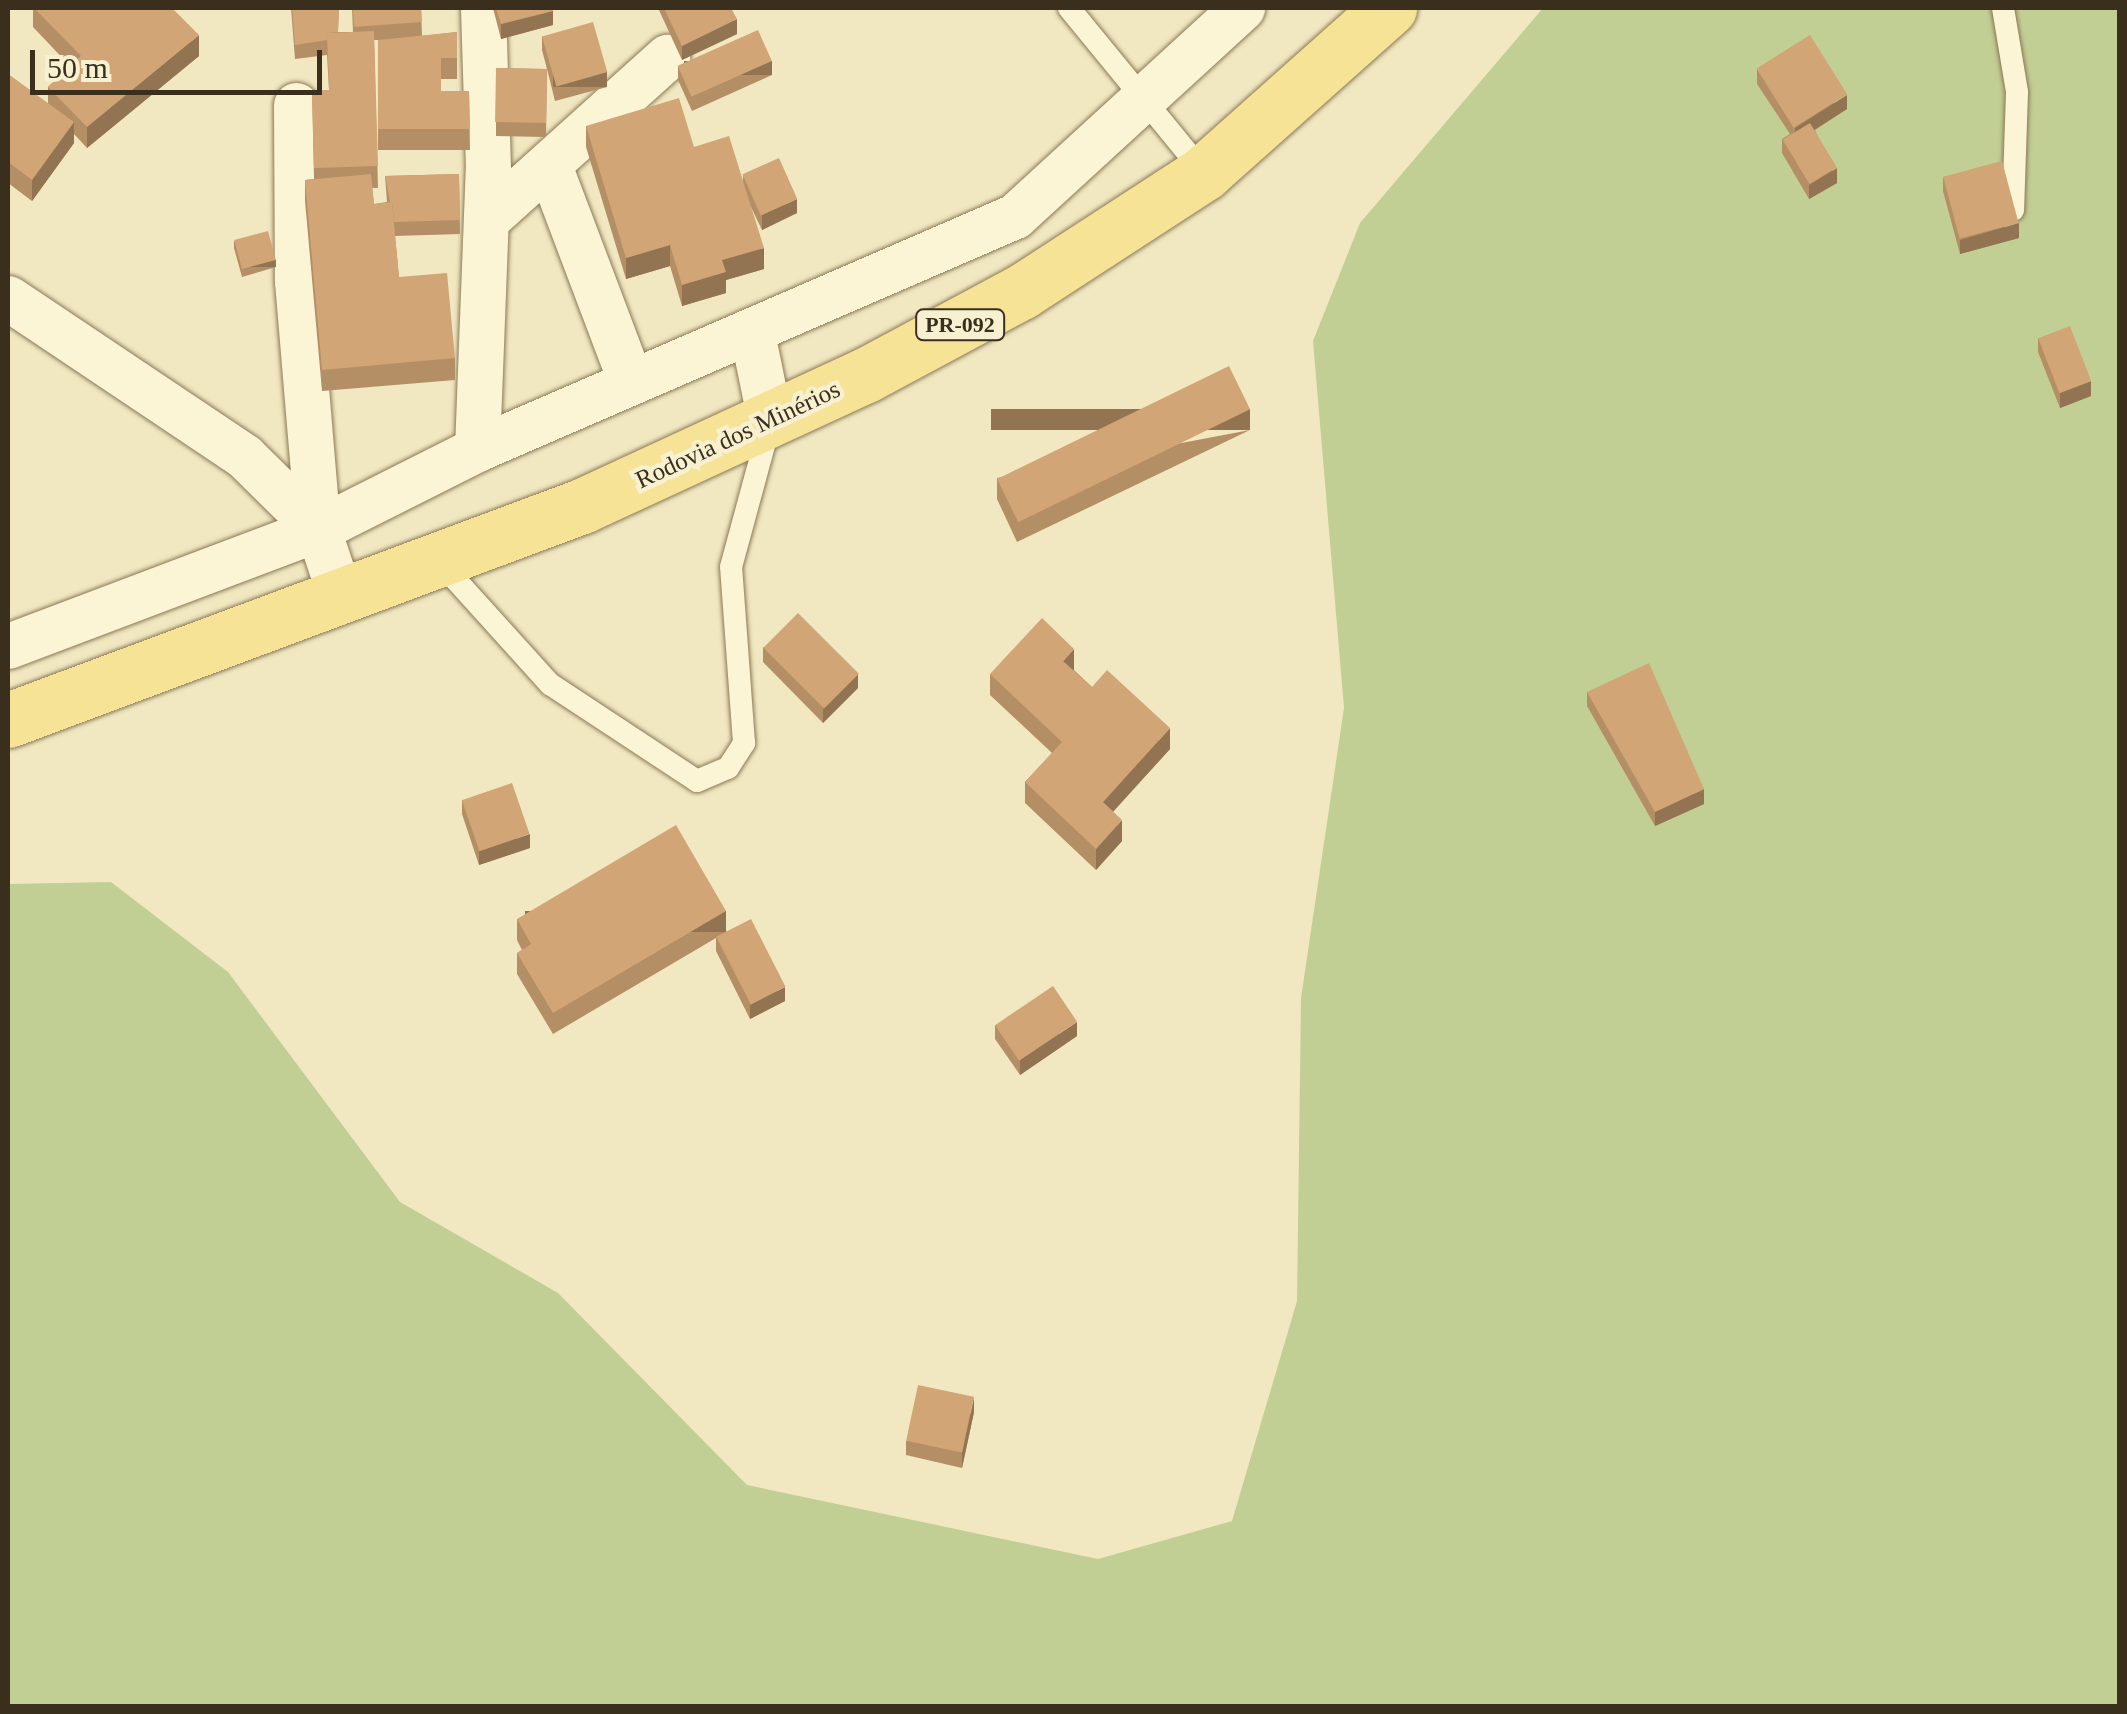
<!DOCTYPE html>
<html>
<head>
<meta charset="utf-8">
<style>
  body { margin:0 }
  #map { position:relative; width:2127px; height:1714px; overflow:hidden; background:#f1e8c1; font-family:"Times New Roman",serif }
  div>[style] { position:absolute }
  .green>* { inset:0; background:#c2cf94 }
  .roads { filter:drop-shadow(0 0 2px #8b7957) drop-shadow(0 0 2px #8b7957) }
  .lane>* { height:22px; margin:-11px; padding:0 11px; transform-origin:11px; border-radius:11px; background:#fbf4d5 }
  .street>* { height:45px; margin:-22.5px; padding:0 22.5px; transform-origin:22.5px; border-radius:22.5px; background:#fbf4d5 }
  .primary>* { height:55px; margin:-27.5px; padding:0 27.5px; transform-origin:27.5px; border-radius:27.5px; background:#f6e396 }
  .wall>* { inset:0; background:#b48e65 }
  .shaded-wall>* { inset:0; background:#927452; transform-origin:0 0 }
  .building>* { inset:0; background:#d1a575; transform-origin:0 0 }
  span { translate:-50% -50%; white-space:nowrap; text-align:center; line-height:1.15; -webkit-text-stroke:9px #f7f1d1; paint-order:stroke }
  .shield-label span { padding:2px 8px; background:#f7f1d1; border:2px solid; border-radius:8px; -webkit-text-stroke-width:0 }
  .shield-label { font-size:22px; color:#3a2e1d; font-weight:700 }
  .street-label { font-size:25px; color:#3a2e1d }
  .frame { position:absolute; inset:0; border:10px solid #3a2e1d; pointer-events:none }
  .scale { position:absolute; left:30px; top:50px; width:292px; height:45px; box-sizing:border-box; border:5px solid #3a2e1d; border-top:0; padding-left:12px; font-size:30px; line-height:35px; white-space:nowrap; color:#3a2e1d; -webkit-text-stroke:8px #f7f1d1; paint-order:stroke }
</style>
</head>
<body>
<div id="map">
  <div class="green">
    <div style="clip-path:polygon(1543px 8px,2119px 8px,2119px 1706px,8px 1706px,8px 884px,111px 882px,228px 972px,400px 1202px,558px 1293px,747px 1485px,1098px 1559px,1232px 1521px,1297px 1301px,1301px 998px,1344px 708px,1313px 341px,1360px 223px)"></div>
  </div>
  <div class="roads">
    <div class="lane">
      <div style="left:1069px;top:8px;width:213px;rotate:50.7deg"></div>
      <div style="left:2003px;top:8px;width:85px;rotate:80.5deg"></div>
      <div style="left:2017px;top:92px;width:118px;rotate:91.9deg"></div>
      <div style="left:437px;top:559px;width:169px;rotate:47.9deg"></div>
      <div style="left:550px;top:684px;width:176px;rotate:33.4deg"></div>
      <div style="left:697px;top:781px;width:34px;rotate:-23deg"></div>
      <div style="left:728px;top:768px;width:30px;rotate:-57deg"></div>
      <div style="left:744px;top:743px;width:176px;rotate:-94.2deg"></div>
      <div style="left:731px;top:567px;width:149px;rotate:-74.8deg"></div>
    </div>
    <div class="street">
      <div style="left:296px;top:105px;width:176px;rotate:89.7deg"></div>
      <div style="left:297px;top:281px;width:249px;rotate:85.2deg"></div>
      <div style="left:318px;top:529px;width:67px;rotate:71.8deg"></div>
      <div style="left:550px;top:168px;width:229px;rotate:69.3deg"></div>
      <div style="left:486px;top:220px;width:244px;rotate:-42deg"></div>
      <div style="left:8px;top:298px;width:284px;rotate:33.8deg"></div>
      <div style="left:244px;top:456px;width:104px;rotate:44.6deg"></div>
      <div style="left:752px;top:333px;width:90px;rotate:78.4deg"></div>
      <div style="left:477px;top:449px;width:281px;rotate:-87.8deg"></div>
      <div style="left:488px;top:168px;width:160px;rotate:-91.8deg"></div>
      <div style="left:8px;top:646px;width:331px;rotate:-20.7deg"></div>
      <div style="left:318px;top:529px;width:178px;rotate:-26.7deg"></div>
      <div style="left:477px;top:449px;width:586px;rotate:-23.42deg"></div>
      <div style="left:1015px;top:216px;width:308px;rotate:-42.5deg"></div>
    </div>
    <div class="primary">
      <div style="left:8px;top:720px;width:613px;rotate:-20.45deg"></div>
      <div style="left:582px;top:506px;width:313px;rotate:-24.8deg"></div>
      <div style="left:866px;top:375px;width:176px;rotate:-28.2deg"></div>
      <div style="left:1021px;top:292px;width:218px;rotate:-33deg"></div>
      <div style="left:1204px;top:173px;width:248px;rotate:-41.7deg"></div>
    </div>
  </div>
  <div class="wall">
    <div style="clip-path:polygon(33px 8px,172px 8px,199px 56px,87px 148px,74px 134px,74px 143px,32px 201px,8px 183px,8px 74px,48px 104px,48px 87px,70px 66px,33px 27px)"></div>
    <div style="clip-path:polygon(291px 8px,339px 8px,338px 32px,353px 32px,352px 8px,421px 8px,422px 36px,457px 32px,457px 79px,441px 79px,441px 91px,469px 91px,470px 150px,378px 150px,378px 40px,374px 40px,378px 188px,372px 188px,374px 204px,387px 202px,385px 176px,459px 174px,460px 234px,395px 236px,399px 277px,455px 358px,455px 380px,322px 391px,305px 201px,305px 180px,314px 179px,312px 90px,329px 90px,327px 55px,295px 59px)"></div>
    <div style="clip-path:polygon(493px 8px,553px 8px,553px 25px,501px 39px)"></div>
    <div style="clip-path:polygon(658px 8px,731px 8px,737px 34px,682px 60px)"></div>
    <div style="clip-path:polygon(542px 36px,607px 87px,555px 101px,547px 69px,546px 137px,496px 136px,496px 68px,547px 69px,542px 50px)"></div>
    <div style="clip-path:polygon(678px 66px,772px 75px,692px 111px,678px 80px)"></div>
    <div style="clip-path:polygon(1757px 69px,1847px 109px,1815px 130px,1837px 183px,1809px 199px,1782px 153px,1782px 139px,1790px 134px,1757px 84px)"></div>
    <div style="clip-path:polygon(586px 126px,694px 147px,743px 182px,743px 175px,797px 213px,762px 230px,750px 205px,764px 269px,726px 280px,726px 293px,682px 306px,670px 266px,626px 279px,586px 147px)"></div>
    <div style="clip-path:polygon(1943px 177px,2019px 238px,1960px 254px,1943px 191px)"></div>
    <div style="clip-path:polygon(234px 241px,276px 267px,242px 277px,234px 248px)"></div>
    <div style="clip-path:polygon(2038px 338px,2091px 396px,2060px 408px,2038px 352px)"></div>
    <div style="clip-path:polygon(1250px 430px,1017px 542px,997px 499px,997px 478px)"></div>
    <div style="clip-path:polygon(763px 647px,858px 688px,823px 723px,763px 662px)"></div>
    <div style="clip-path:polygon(1074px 670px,1092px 687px,1170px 749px,1113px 811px,1122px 841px,1096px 870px,1025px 803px,1025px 782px,1052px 753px,990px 695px,990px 674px)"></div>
    <div style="clip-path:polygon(1587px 692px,1704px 804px,1655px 826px,1587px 706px)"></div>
    <div style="clip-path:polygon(462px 800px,530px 848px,479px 865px,462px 814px)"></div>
    <div style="clip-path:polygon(517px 919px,726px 931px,785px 1001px,750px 1019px,716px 951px,716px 938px,553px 1034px,517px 974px,517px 953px,522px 950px,517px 940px)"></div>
    <div style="clip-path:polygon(995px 1025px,1077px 1036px,1020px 1075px,995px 1039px)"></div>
    <div style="clip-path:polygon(974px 1412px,962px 1468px,906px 1455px,906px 1441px)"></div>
  </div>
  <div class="shaded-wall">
    <div style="clip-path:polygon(553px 11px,553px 25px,501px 39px,501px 24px)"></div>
    <div style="clip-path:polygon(737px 19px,737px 34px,682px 60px,682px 46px)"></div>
    <div style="clip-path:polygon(199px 35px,199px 56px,87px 148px,87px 127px)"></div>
    <div style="left:772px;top:61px;width:14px;height:88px;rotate:90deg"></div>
    <div style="left:607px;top:72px;width:15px;height:54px;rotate:90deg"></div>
    <div style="clip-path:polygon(1847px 95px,1847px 109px,1795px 142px,1795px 128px)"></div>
    <div style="clip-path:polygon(74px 122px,74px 143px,32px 201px,32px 180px)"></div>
    <div style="clip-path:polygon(1837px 168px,1837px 183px,1809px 199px,1809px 185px)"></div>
    <div style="clip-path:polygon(797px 199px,797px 213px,762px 230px,762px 215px)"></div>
    <div style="clip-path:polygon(2019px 223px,2019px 238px,1960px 254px,1960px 240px)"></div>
    <div style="clip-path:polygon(670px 245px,670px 266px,626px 279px,626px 258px)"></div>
    <div style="clip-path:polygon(764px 248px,764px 269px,726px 280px,726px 293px,682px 306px,682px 285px,722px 260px)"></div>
    <div style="left:276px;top:260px;width:7px;height:35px;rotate:90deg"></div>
    <div style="clip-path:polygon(2091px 381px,2091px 396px,2060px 408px,2060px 393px)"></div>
    <div style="left:1250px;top:409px;width:21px;height:259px;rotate:90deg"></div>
    <div style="clip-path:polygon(1074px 649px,1074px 670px,1063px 682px,1063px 661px)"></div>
    <div style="clip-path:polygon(858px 674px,858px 688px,823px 723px,823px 709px)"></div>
    <div style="clip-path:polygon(1170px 728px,1170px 749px,1103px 823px,1103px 802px)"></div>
    <div style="clip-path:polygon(1704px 789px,1704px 804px,1655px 826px,1655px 812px)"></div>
    <div style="clip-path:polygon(1122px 820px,1122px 841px,1096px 870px,1096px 849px)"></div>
    <div style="clip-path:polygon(530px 834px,530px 848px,479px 865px,479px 851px)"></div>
    <div style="left:726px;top:911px;width:21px;height:201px;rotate:90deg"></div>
    <div style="clip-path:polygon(785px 987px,785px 1001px,750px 1019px,750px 1005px)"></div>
    <div style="clip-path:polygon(1077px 1022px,1077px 1036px,1020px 1075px,1020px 1060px)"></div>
    <div style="clip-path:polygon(974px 1397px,974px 1412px,962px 1468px,962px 1454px)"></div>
  </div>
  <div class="building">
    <div style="clip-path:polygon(34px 8px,172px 8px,199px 35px,87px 127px,48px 87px,81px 56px)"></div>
    <div style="clip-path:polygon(292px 8px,339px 8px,338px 32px,327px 33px,328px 40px,295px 45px)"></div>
    <div style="clip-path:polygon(353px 8px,421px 8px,422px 22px,354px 27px)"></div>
    <div style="clip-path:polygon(496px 8px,553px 8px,553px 11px,501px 24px)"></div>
    <div style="clip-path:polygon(664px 8px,731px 8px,737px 19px,682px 46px)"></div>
    <div style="left:593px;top:22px;width:52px;height:53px;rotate:74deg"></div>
    <div style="left:758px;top:30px;width:34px;height:88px;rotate:66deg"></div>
    <div style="clip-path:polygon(374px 31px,378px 166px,314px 168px,312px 90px,329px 90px,327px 33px)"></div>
    <div style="clip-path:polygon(457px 32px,457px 58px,441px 58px,441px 91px,469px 91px,470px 129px,378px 129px,378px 40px)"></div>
    <div style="left:1810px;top:35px;width:70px;height:63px;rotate:58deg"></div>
    <div style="left:496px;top:68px;width:51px;height:54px;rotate:1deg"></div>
    <div style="clip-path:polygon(8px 74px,74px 122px,32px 180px,8px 162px)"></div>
    <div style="clip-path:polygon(679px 98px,694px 147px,729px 136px,764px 248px,722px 260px,726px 272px,682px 285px,670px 245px,626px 258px,586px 126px)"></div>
    <div style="left:1810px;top:123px;width:52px;height:32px;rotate:59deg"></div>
    <div style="left:779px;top:158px;width:45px;height:40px;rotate:66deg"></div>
    <div style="left:2002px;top:161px;width:64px;height:61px;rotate:75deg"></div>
    <div style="clip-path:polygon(371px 174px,374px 204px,392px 202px,399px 277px,447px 273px,455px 358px,322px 370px,305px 180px)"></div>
    <div style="clip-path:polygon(459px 174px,460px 220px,394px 222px,392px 202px,390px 202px,385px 176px)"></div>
    <div style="left:268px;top:231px;width:30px;height:35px;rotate:75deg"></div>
    <div style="left:2070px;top:326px;width:59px;height:34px;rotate:69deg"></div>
    <div style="left:1229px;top:366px;width:48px;height:258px;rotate:64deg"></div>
    <div style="left:798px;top:613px;width:86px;height:49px;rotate:45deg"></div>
    <div style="clip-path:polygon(1042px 618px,1074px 649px,1063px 661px,1092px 687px,1107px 670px,1170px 728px,1103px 802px,1122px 820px,1096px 849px,1025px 782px,1062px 742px,990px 674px)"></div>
    <div style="clip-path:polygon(1649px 663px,1704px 789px,1655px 812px,1587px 692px)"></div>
    <div style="left:512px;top:783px;width:54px;height:53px;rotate:71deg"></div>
    <div style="clip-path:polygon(676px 825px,726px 911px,553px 1013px,517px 953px,531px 944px,517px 919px)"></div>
    <div style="left:751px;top:919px;width:76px;height:39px;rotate:63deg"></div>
    <div style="left:1053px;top:986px;width:43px;height:70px;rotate:56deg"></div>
    <div style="left:918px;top:1385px;width:57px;height:57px;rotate:12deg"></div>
  </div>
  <div class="shield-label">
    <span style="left:960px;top:325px">PR-092</span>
  </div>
  <div class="street-label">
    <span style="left:738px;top:435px;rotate:-25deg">Rodovia dos Minérios</span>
  </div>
  <div class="frame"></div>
  <div class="scale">50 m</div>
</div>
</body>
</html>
